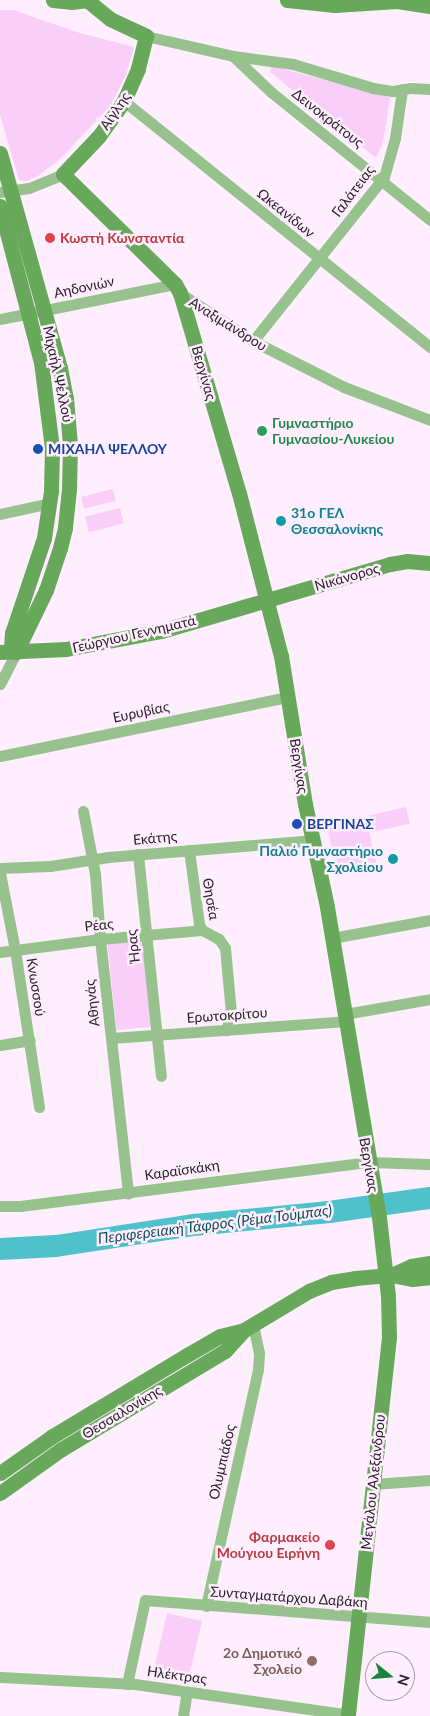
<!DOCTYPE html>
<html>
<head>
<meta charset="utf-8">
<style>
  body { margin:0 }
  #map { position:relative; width:430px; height:1716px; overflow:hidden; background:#feeefe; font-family:Lato,sans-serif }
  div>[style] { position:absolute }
  .green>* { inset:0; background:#f9cef8; transform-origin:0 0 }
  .river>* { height:22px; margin:-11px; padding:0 11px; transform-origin:11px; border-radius:11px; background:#4fc1ca }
  .street>* { height:11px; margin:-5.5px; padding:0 5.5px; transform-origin:5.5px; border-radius:5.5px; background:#97c28e }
  .secondary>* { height:15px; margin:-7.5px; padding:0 7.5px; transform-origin:7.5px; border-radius:7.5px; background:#67a85a }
  .dots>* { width:14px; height:14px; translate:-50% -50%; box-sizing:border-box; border:2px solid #feeefe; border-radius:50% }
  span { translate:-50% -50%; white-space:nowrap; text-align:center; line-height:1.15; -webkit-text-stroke:5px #feeefe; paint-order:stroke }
  .street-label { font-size:14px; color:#2b212b }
  .health-label { font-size:14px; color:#be3a42; font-weight:700 }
  .left { translate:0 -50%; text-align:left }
  .right { translate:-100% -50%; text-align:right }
  .leisure-label { font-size:14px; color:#27864d; font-weight:700 }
  .transit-label { font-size:14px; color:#164399; font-weight:700 }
  .culture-label { font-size:14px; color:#0d838f; font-weight:700 }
  .education-label { font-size:14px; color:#785e54; font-weight:700 }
  .water-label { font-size:15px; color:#0b5055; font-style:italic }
  .north { position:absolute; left:365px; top:1651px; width:50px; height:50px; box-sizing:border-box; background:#feeefe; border:1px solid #aa9caa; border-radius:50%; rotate:107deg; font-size:14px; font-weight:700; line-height:20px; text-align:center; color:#2b212b }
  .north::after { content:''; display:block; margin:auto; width:18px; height:22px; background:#16843b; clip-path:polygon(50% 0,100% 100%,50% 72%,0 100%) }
</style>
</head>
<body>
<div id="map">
  <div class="green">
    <div style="clip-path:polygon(2px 10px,13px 10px,80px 33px,134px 47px,126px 75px,110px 106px,59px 160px,38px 176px,27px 181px,19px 180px,0 115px,0 11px)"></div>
    <div style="clip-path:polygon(272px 66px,390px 97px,383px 143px,376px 158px,270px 72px)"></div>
    <div style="left:113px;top:489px;width:12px;height:33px;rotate:76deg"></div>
    <div style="left:120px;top:508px;width:16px;height:36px;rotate:76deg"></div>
    <div style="left:406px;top:807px;width:17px;height:39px;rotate:77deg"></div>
    <div style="left:366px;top:818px;width:50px;height:40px;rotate:77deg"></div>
    <div style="left:143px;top:938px;width:89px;height:36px;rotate:84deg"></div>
    <div style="left:167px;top:1613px;width:36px;height:60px;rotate:13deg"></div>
  </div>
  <div class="river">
    <div style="left:0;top:1249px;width:56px;rotate:-3.1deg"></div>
    <div style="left:56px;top:1246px;width:140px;rotate:-8.7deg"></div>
    <div style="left:194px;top:1225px;width:136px;rotate:-5.5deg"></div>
    <div style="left:329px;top:1212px;width:102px;rotate:-7.9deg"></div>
  </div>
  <div class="street">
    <div style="left:146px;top:36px;width:89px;rotate:12.9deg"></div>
    <div style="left:233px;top:56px;width:61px;rotate:7.6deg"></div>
    <div style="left:293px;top:64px;width:84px;rotate:16.7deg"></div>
    <div style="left:373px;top:88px;width:20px;rotate:9deg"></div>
    <div style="left:393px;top:91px;width:17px;rotate:-10deg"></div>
    <div style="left:410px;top:88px;width:20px;rotate:3deg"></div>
    <div style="left:233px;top:56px;width:52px;rotate:43.5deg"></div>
    <div style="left:271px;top:92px;width:204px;rotate:38.8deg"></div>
    <div style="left:124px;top:101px;width:393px;rotate:38.8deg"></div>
    <div style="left:0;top:192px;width:29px;rotate:-8deg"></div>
    <div style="left:29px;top:188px;width:37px;rotate:-22deg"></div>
    <div style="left:180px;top:293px;width:87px;rotate:33.3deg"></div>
    <div style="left:253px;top:341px;width:102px;rotate:26.8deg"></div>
    <div style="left:344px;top:387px;width:92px;rotate:21deg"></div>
    <div style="left:0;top:319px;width:178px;rotate:-11.3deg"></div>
    <div style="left:253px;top:341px;width:210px;rotate:-51.4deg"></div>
    <div style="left:384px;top:177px;width:41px;rotate:-74.2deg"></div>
    <div style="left:395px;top:138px;width:49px;rotate:-81.7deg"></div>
    <div style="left:0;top:514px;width:51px;rotate:-12.4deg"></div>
    <div style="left:0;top:684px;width:36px;rotate:-63deg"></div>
    <div style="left:0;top:756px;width:294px;rotate:-11.6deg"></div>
    <div style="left:83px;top:811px;width:64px;rotate:79.2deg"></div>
    <div style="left:95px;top:874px;width:65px;rotate:85.6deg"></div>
    <div style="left:100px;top:939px;width:256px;rotate:83.7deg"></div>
    <div style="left:189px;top:850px;width:75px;rotate:82.3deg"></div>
    <div style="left:199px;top:924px;width:7px;rotate:63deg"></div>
    <div style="left:202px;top:930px;width:19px;rotate:28deg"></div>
    <div style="left:219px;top:939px;width:11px;rotate:56deg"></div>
    <div style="left:225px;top:948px;width:65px;rotate:84.7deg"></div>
    <div style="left:231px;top:1013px;width:18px;rotate:106deg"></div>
    <div style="left:138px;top:854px;width:223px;rotate:84.1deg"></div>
    <div style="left:0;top:868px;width:50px;rotate:-2.3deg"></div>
    <div style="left:50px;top:866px;width:59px;rotate:-8.8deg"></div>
    <div style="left:108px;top:857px;width:207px;rotate:-4.7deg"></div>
    <div style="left:0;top:873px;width:78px;rotate:79deg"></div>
    <div style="left:15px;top:950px;width:159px;rotate:81.3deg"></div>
    <div style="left:332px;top:938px;width:100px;rotate:-10.4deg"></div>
    <div style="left:0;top:952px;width:101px;rotate:-7.4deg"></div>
    <div style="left:100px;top:939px;width:102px;rotate:-5deg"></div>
    <div style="left:345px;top:1014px;width:86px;rotate:-10deg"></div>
    <div style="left:111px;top:1038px;width:236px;rotate:-4.1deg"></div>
    <div style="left:0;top:1045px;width:30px;rotate:-9deg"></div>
    <div style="left:0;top:1206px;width:20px"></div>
    <div style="left:20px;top:1206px;width:352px;rotate:-7.2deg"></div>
    <div style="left:369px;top:1162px;width:61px;rotate:1.9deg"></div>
    <div style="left:373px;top:1484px;width:57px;rotate:-4deg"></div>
    <div style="left:206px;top:1606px;width:243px;rotate:-77.6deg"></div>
    <div style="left:258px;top:1369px;width:16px;rotate:-86deg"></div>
    <div style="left:259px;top:1353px;width:29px;rotate:-102deg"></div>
    <div style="left:0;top:1677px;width:135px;rotate:3deg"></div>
    <div style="left:135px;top:1684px;width:216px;rotate:8.2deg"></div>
    <div style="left:127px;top:1684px;width:86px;rotate:-77.9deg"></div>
    <div style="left:145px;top:1600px;width:286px;rotate:4.4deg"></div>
    <div style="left:183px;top:1716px;width:24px;rotate:-81deg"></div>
  </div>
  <div class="secondary">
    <div style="left:53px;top:0;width:18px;rotate:6deg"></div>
    <div style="left:71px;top:2px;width:20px;rotate:-6deg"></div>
    <div style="left:287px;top:0;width:48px;rotate:5.9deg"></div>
    <div style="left:335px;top:5px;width:62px;rotate:-3.7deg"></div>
    <div style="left:397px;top:1px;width:33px;rotate:9deg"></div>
    <div style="left:88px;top:1px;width:28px;rotate:39deg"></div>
    <div style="left:110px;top:19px;width:40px;rotate:25deg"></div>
    <div style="left:146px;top:36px;width:34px;rotate:104deg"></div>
    <div style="left:138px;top:69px;width:35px;rotate:114deg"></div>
    <div style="left:124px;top:101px;width:43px;rotate:125.5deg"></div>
    <div style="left:99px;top:136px;width:52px;rotate:133.5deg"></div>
    <div style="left:63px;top:174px;width:157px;rotate:44.5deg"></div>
    <div style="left:175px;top:284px;width:10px;rotate:61deg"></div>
    <div style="left:180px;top:293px;width:209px;rotate:73.6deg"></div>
    <div style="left:239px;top:493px;width:168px;rotate:75.6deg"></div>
    <div style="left:281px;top:656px;width:150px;rotate:80.8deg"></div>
    <div style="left:305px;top:804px;width:105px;rotate:77.9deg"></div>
    <div style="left:327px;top:907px;width:314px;rotate:80.5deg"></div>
    <div style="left:379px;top:1217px;width:80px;rotate:83.5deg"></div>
    <div style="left:388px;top:1296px;width:41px;rotate:88.6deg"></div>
    <div style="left:389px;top:1337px;width:381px;rotate:96.2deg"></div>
    <div style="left:0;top:153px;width:223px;rotate:74.4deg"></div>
    <div style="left:60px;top:368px;width:31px;rotate:79deg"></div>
    <div style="left:66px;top:398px;width:47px;rotate:85.1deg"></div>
    <div style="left:70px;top:445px;width:44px;rotate:91.3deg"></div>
    <div style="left:69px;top:489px;width:39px;rotate:96deg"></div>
    <div style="left:65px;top:528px;width:21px;rotate:104deg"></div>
    <div style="left:60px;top:548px;width:44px;rotate:108.4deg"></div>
    <div style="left:46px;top:590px;width:69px;rotate:115.8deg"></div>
    <div style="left:0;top:206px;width:161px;rotate:75.3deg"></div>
    <div style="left:41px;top:362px;width:87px;rotate:82.7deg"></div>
    <div style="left:52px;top:448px;width:43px;rotate:91.3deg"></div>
    <div style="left:51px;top:491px;width:48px;rotate:98.5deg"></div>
    <div style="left:44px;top:538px;width:100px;rotate:108.6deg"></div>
    <div style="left:12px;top:633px;width:14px;rotate:94deg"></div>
    <div style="left:11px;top:647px;width:7px;rotate:45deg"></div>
    <div style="left:0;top:652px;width:66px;rotate:-2.6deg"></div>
    <div style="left:66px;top:649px;width:97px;rotate:-10.7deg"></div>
    <div style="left:161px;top:631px;width:239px;rotate:-16.3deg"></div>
    <div style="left:390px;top:564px;width:17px;rotate:-10deg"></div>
    <div style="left:407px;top:561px;width:23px;rotate:5deg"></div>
    <div style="left:391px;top:1275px;width:22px;rotate:-24deg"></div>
    <div style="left:411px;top:1266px;width:19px;rotate:-9deg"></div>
    <div style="left:0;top:1473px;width:62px;rotate:-35.2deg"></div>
    <div style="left:51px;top:1437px;width:159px;rotate:-31.1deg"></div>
    <div style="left:187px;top:1355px;width:38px;rotate:-30deg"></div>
    <div style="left:220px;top:1336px;width:25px;rotate:-14deg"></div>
    <div style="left:0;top:1493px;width:74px;rotate:-35.6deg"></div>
    <div style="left:60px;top:1450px;width:192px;rotate:-31deg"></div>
    <div style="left:225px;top:1351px;width:28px;rotate:-48deg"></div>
    <div style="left:244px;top:1330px;width:76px;rotate:-31deg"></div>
    <div style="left:309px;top:1291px;width:24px;rotate:-22deg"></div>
    <div style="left:331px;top:1282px;width:24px;rotate:-9deg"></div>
    <div style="left:355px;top:1278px;width:36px;rotate:-5deg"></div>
    <div style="left:391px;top:1275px;width:21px;rotate:11deg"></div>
    <div style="left:412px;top:1279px;width:18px;rotate:-6deg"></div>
  </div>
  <div class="dots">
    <div style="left:50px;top:238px;background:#e0444e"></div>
    <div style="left:262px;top:431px;background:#2e9e5b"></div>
    <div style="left:38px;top:449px;background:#1a4fb4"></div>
    <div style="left:281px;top:521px;background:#0f9aa8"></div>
    <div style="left:297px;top:824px;background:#1a4fb4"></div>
    <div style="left:393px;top:859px;background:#0f9aa8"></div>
    <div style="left:330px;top:1545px;background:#e0444e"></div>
    <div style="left:312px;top:1661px;background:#8d6e63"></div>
  </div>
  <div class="street-label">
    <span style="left:115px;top:111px;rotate:-56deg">Αίγλης</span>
    <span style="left:328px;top:118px;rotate:38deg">Δεινοκράτους</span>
    <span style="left:353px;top:191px;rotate:-53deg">Γαλάτειας</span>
    <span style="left:286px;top:213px;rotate:39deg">Ωκεανίδων</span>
    <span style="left:84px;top:287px;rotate:-12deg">Αηδονιών</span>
    <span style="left:228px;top:324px;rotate:32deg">Αναξιμάνδρου</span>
    <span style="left:204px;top:373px;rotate:74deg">Βεργίνας</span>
    <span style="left:58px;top:374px;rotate:78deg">Μιχαήλ Ψελλού</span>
    <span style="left:347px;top:577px;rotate:-16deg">Νικάνορος</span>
    <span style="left:134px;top:634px;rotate:-13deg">Γεώργιου Γεννηματά</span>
    <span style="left:141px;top:712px;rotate:-12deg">Ευρυβίας</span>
    <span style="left:299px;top:766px;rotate:81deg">Βεργίνας</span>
    <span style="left:155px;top:838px;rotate:-5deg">Εκάτης</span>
    <span style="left:211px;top:899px;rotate:80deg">Θησέα</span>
    <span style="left:99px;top:925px;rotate:-6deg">Ρέας</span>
    <span style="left:133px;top:946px;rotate:-96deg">Ήρας</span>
    <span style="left:36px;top:987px;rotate:81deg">Κνωσσού</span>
    <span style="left:92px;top:1003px;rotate:-96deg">Αθηνάς</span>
    <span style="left:227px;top:1015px;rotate:-4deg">Ερωτοκρίτου</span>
    <span style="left:369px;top:1165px;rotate:80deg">Βεργίνας</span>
    <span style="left:182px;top:1170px;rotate:-8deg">Καραϊσκάκη</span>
    <span style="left:122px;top:1412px;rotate:-31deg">Θεσσαλονίκης</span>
    <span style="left:222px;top:1462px;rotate:-77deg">Ολυμπιάδος</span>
    <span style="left:373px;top:1482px;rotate:-84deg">Μεγάλου Αλεξάνδρου</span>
    <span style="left:289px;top:1597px;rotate:4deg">Συνταγματάρχου Δαβάκη</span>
    <span style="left:177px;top:1675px;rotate:8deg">Ηλέκτρας</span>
  </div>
  <div class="health-label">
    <span class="left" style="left:60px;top:238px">Κωστή Κωνσταντία</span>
    <span class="right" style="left:320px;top:1545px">Φαρμακείο<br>Μούγιου Ειρήνη</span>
  </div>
  <div class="leisure-label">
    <span class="left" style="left:272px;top:431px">Γυμναστήριο<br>Γυμνασίου-Λυκείου</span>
  </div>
  <div class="transit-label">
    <span class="left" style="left:48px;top:449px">ΜΙΧΑΗΛ ΨΕΛΛΟΥ</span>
    <span class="left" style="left:307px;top:824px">ΒΕΡΓΙΝΑΣ</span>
  </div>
  <div class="culture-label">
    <span class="left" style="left:291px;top:521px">31ο ΓΕΛ<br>Θεσσαλονίκης</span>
    <span class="right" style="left:383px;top:859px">Παλιό Γυμναστήριο<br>Σχολείου</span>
  </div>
  <div class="education-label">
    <span class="right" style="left:302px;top:1661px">2ο Δημοτικό<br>Σχολείο</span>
  </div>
  <div class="water-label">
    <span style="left:215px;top:1224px;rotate:-7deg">Περιφερειακή Τάφρος (Ρέμα Τούμπας)</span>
  </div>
  <div class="north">N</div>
</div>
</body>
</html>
